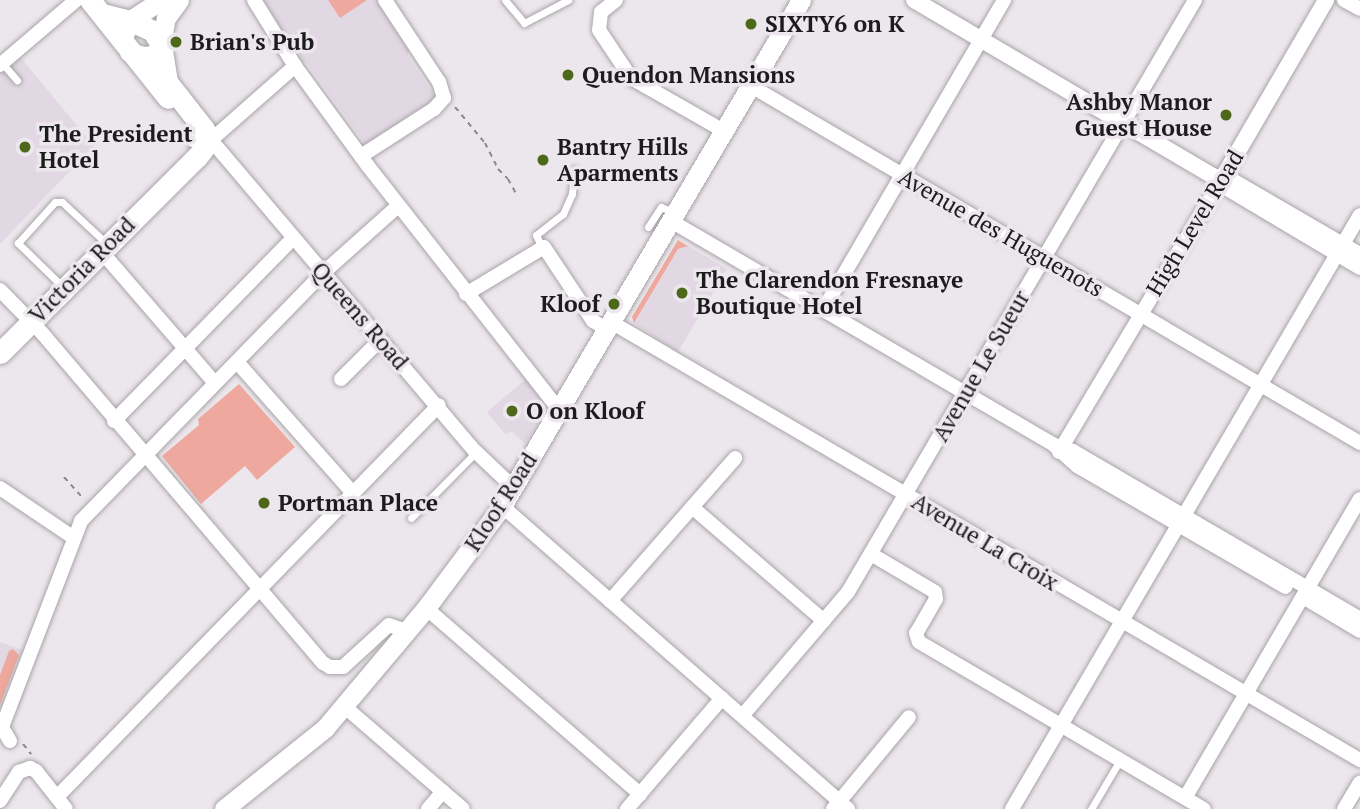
<!DOCTYPE html>
<html>
<head>
<meta charset="utf-8">
<style>
  body { margin:0 }
  #map { position:relative; width:1360px; height:809px; overflow:hidden; background:#ece7ec; font-family:"PT Serif",serif }
  div>[style] { position:absolute }
  .built>* { inset:0; background:#e2d8e3 }
  .green>* { inset:0; background:#eea89d }
  .path>* { height:2px; margin-top:-1px; transform-origin:0; background:repeating-linear-gradient(90deg,#8b888b 0 5px,transparent 0 10px) }
  .roads { filter:drop-shadow(0 0 2px #a8a4a9) drop-shadow(0 0 2px #a8a4a9) }
  .service>* { height:7px; margin:-3.5px; padding:0 3.5px; transform-origin:3.5px; border-radius:3.5px; background:#fff }
  .minor>* { height:14px; margin:-7px; padding:0 7px; transform-origin:7px; border-radius:7px; background:#fff }
  .tertiary>* { height:16px; margin:-8px; padding:0 8px; transform-origin:8px; border-radius:8px; background:#fff }
  .secondary>* { height:19px; margin:-9.5px; padding:0 9.5px; transform-origin:9.5px; border-radius:9.5px; background:#fff }
  .primary>* { height:21px; margin:-10.5px; padding:0 10.5px; transform-origin:10.5px; border-radius:10.5px; background:#fff }
  .dots>* { width:19px; height:19px; translate:-50% -50%; box-sizing:border-box; border:4px solid #ece7ec; border-radius:50% }
  span { translate:-50% -50%; white-space:nowrap; text-align:center; line-height:1.15; -webkit-text-stroke:7px #ece7ec; paint-order:stroke }
  .poi-label { font-size:23px; color:#1c1b1d; font-weight:700 }
  .left { translate:0 -50%; text-align:left }
  .right { translate:-100% -50%; text-align:right }
  .street-label { font-size:23px; color:#1c1b1d }
</style>
</head>
<body>
<div id="map">
  <div class="built">
    <div style="clip-path:polygon(262px 0,377px 0,409px 50px,408px 57px,436px 98px,435px 102px,370px 145px,365px 143px,307px 63px,303px 62px)"></div>
    <div style="clip-path:polygon(20px 57px,94px 146px,0 244px,0 75px)"></div>
    <div style="clip-path:polygon(688px 246px,727px 269px,678px 352px,634px 323px,678px 249px)"></div>
    <div style="clip-path:polygon(526px 379px,548px 407px,525px 444px,511px 431px,506px 435px,487px 412px)"></div>
    <div style="clip-path:polygon(0 642px,23px 650px,0 713px)"></div>
  </div>
  <div class="green">
    <div style="clip-path:polygon(328px 0,367px 0,340px 18px)"></div>
    <div style="clip-path:polygon(678px 240px,688px 246px,678px 249px,634px 323px,632px 317px)"></div>
    <div style="clip-path:polygon(239px 384px,295px 447px,257px 480px,245px 466px,201px 504px,162px 456px,199px 425px,198px 419px)"></div>
    <div style="clip-path:polygon(13px 649px,19px 655px,0 705px,0 675px,9px 651px)"></div>
  </div>
  <div class="path">
    <div style="left:455px;top:107px;width:47px;rotate:50.2deg"></div>
    <div style="left:485px;top:143px;width:29px;rotate:63deg"></div>
    <div style="left:498px;top:169px;width:14px;rotate:45deg"></div>
    <div style="left:508px;top:179px;width:18px;rotate:61deg"></div>
    <div style="left:64px;top:477px;width:30px;rotate:48deg"></div>
    <div style="left:23px;top:744px;width:13px;rotate:51deg"></div>
  </div>
  <div class="roads">
    <div class="service">
      <div style="left:505px;top:0;width:30px;rotate:50deg"></div>
      <div style="left:524px;top:23px;width:50px;rotate:-27.6deg"></div>
      <div style="left:2px;top:63px;width:23px;rotate:49deg"></div>
      <div style="left:648px;top:227px;width:24px;rotate:-57deg"></div>
      <div style="left:661px;top:207px;width:13px;rotate:23deg"></div>
      <div style="left:541px;top:246px;width:12px;rotate:-114deg"></div>
      <div style="left:536px;top:235px;width:34px;rotate:-38deg"></div>
      <div style="left:563px;top:214px;width:22px;rotate:-66deg"></div>
      <div style="left:572px;top:194px;width:24px;rotate:-85deg"></div>
      <div style="left:62px;top:286px;width:62px;rotate:-135.7deg"></div>
      <div style="left:18px;top:243px;width:55px;rotate:-47.9deg"></div>
      <div style="left:55px;top:202px;width:7px"></div>
      <div style="left:62px;top:202px;width:62px;rotate:43deg"></div>
      <div style="left:411px;top:518px;width:93px;rotate:-45.4deg"></div>
      <div style="left:1091px;top:809px;width:57px;rotate:-59.4deg"></div>
    </div>
    <div class="minor">
      <div style="left:254px;top:0;width:78px;rotate:58.2deg"></div>
      <div style="left:295px;top:66px;width:124px;rotate:53.9deg"></div>
      <div style="left:368px;top:166px;width:310px;rotate:51.9deg"></div>
      <div style="left:616px;top:0;width:19px;rotate:141deg"></div>
      <div style="left:601px;top:12px;width:18px;rotate:96deg"></div>
      <div style="left:599px;top:30px;width:58px;rotate:56.3deg"></div>
      <div style="left:631px;top:78px;width:107px;rotate:29.7deg"></div>
      <div style="left:1344px;top:0;width:18px;rotate:29deg"></div>
      <div style="left:0;top:65px;width:100px;rotate:-40.5deg"></div>
      <div style="left:751px;top:86px;width:706px;rotate:30.38deg"></div>
      <div style="left:193px;top:140px;width:18px"></div>
      <div style="left:211px;top:140px;width:112px;rotate:-41.4deg"></div>
      <div style="left:211px;top:140px;width:409px;rotate:49.7deg"></div>
      <div style="left:476px;top:452px;width:51px;rotate:43.4deg"></div>
      <div style="left:361px;top:156px;width:87px;rotate:-32.8deg"></div>
      <div style="left:434px;top:109px;width:15px;rotate:-48deg"></div>
      <div style="left:444px;top:98px;width:17px;rotate:-107deg"></div>
      <div style="left:439px;top:82px;width:98px;rotate:-123.4deg"></div>
      <div style="left:1224px;top:175px;width:157px;rotate:30.2deg"></div>
      <div style="left:671px;top:221px;width:444px;rotate:30.3deg"></div>
      <div style="left:1054px;top:445px;width:20px;rotate:18deg"></div>
      <div style="left:1073px;top:451px;width:333px;rotate:30.3deg"></div>
      <div style="left:101px;top:251px;width:174px;rotate:49.2deg"></div>
      <div style="left:0;top:290px;width:60px;rotate:45.7deg"></div>
      <div style="left:42px;top:333px;width:433px;rotate:49.6deg"></div>
      <div style="left:323px;top:663px;width:8px;rotate:30deg"></div>
      <div style="left:330px;top:667px;width:13px"></div>
      <div style="left:343px;top:667px;width:62px;rotate:-42.4deg"></div>
      <div style="left:389px;top:625px;width:18px;rotate:19deg"></div>
      <div style="left:466px;top:294px;width:91px;rotate:-31.1deg"></div>
      <div style="left:544px;top:247px;width:89px;rotate:56.5deg"></div>
      <div style="left:593px;top:321px;width:16px;rotate:30deg"></div>
      <div style="left:823px;top:310px;width:359px;rotate:-59.7deg"></div>
      <div style="left:611px;top:322px;width:868px;rotate:30.32deg"></div>
      <div style="left:237px;top:362px;width:174px;rotate:48.5deg"></div>
      <div style="left:341px;top:379px;width:55px;rotate:-45deg"></div>
      <div style="left:114px;top:421px;width:256px;rotate:-45.6deg"></div>
      <div style="left:1055px;top:446px;width:30px;rotate:42deg"></div>
      <div style="left:1077px;top:466px;width:241px;rotate:30.1deg"></div>
      <div style="left:1059px;top:452px;width:312px;rotate:-59.2deg"></div>
      <div style="left:1219px;top:184px;width:164px;rotate:30.8deg"></div>
      <div style="left:0;top:488px;width:89px;rotate:34deg"></div>
      <div style="left:502px;top:506px;width:460px;rotate:41.2deg"></div>
      <div style="left:692px;top:507px;width:174px;rotate:40.8deg"></div>
      <div style="left:871px;top:554px;width:74px;rotate:30.7deg"></div>
      <div style="left:935px;top:592px;width:7px;rotate:82deg"></div>
      <div style="left:936px;top:599px;width:39px;rotate:120deg"></div>
      <div style="left:916px;top:633px;width:9px;rotate:72deg"></div>
      <div style="left:919px;top:642px;width:330px;rotate:30.4deg"></div>
      <div style="left:1303px;top:597px;width:66px;rotate:30.8deg"></div>
      <div style="left:610px;top:601px;width:190px;rotate:-48.8deg"></div>
      <div style="left:426px;top:608px;width:284px;rotate:41deg"></div>
      <div style="left:344px;top:706px;width:157px;rotate:40.9deg"></div>
      <div style="left:743px;top:715px;width:162px;rotate:-49.5deg"></div>
      <div style="left:848px;top:592px;width:686px;rotate:-59.62deg"></div>
      <div style="left:10px;top:741px;width:16px;rotate:-120deg"></div>
      <div style="left:2px;top:727px;width:221px;rotate:-69deg"></div>
      <div style="left:81px;top:521px;width:347px;rotate:-45.7deg"></div>
      <div style="left:323px;top:273px;width:101px;rotate:-41.8deg"></div>
      <div style="left:57px;top:797px;width:547px;rotate:-45.74deg"></div>
      <div style="left:1185px;top:798px;width:346px;rotate:-59.7deg"></div>
      <div style="left:0;top:801px;width:35px;rotate:-57deg"></div>
      <div style="left:19px;top:772px;width:12px;rotate:-20deg"></div>
      <div style="left:30px;top:768px;width:7px;rotate:27deg"></div>
      <div style="left:36px;top:771px;width:48px;rotate:51.7deg"></div>
      <div style="left:428px;top:809px;width:23px;rotate:-50deg"></div>
      <div style="left:627px;top:809px;width:146px;rotate:-49.4deg"></div>
      <div style="left:833px;top:809px;width:119px;rotate:-50.4deg"></div>
      <div style="left:1012px;top:809px;width:688px;rotate:-59.64deg"></div>
      <div style="left:1344px;top:809px;width:31px;rotate:-59deg"></div>
    </div>
    <div class="tertiary">
      <div style="left:914px;top:0;width:347px;rotate:30.5deg"></div>
      <div style="left:1213px;top:176px;width:10px;rotate:53deg"></div>
      <div style="left:1219px;top:184px;width:213px;rotate:-59.8deg"></div>
    </div>
    <div class="secondary">
      <div style="left:125px;top:33px;width:13px;rotate:-72deg"></div>
      <div style="left:129px;top:21px;width:38px;rotate:-33deg"></div>
      <div style="left:129px;top:52px;width:16px;rotate:15deg"></div>
      <div style="left:144px;top:56px;width:10px;rotate:-6deg"></div>
      <div style="left:154px;top:55px;width:12px;rotate:-55deg"></div>
      <div style="left:161px;top:45px;width:27px;rotate:-80deg"></div>
      <div style="left:166px;top:18px;width:22px;rotate:-54deg"></div>
      <div style="left:224px;top:809px;width:129px;rotate:-38.7deg"></div>
      <div style="left:325px;top:728px;width:157px;rotate:-49.9deg"></div>
      <div style="left:426px;top:608px;width:127px;rotate:-53.3deg"></div>
      <div style="left:502px;top:506px;width:588px;rotate:-59.42deg"></div>
    </div>
    <div class="primary">
      <div style="left:90px;top:0;width:125px;rotate:51.5deg"></div>
      <div style="left:0;top:353px;width:278px;rotate:-44.9deg"></div>
      <div style="left:197px;top:157px;width:16px;rotate:-52deg"></div>
      <div style="left:207px;top:144px;width:15px;rotate:-101deg"></div>
      <div style="left:204px;top:129px;width:60px;rotate:-128.2deg"></div>
      <div style="left:167px;top:82px;width:37px;rotate:-99deg"></div>
      <div style="left:161px;top:45px;width:16px;rotate:-120deg"></div>
      <div style="left:153px;top:31px;width:21px;rotate:-155deg"></div>
      <div style="left:134px;top:22px;width:33px;rotate:-166deg"></div>
    </div>
  </div>
  <div class="dots">
    <div style="left:751px;top:24px;background:#4e6819"></div>
    <div style="left:176px;top:42px;background:#4e6819"></div>
    <div style="left:568px;top:75px;background:#4e6819"></div>
    <div style="left:1226px;top:115px;background:#4e6819"></div>
    <div style="left:25px;top:147px;background:#4e6819"></div>
    <div style="left:543px;top:160px;background:#4e6819"></div>
    <div style="left:682px;top:293px;background:#4e6819"></div>
    <div style="left:614px;top:304px;background:#4e6819"></div>
    <div style="left:512px;top:411px;background:#4e6819"></div>
    <div style="left:264px;top:503px;background:#4e6819"></div>
  </div>
  <div class="poi-label">
    <span class="left" style="left:765px;top:24px">SIXTY6 on K</span>
    <span class="left" style="left:190px;top:42px">Brian's Pub</span>
    <span class="left" style="left:582px;top:75px">Quendon Mansions</span>
    <span class="right" style="left:1212px;top:115px">Ashby Manor<br>Guest House</span>
    <span class="left" style="left:39px;top:147px">The President<br>Hotel</span>
    <span class="left" style="left:557px;top:160px">Bantry Hills<br>Aparments</span>
    <span class="left" style="left:696px;top:293px">The Clarendon Fresnaye<br>Boutique Hotel</span>
    <span class="right" style="left:600px;top:304px">Kloof</span>
    <span class="left" style="left:526px;top:411px">O on Kloof</span>
    <span class="left" style="left:278px;top:503px">Portman Place</span>
  </div>
  <div class="street-label">
    <span style="left:1195px;top:223px;rotate:-59deg">High Level Road</span>
    <span style="left:1001px;top:233px;rotate:30deg">Avenue des Huguenots</span>
    <span style="left:82px;top:270px;rotate:-45deg">Victoria Road</span>
    <span style="left:360px;top:316px;rotate:49deg">Queens Road</span>
    <span style="left:981px;top:366px;rotate:-60deg">Avenue Le Sueur</span>
    <span style="left:501px;top:502px;rotate:-57deg">Kloof Road</span>
    <span style="left:985px;top:542px;rotate:31deg">Avenue La Croix</span>
  </div>
</div>
</body>
</html>
